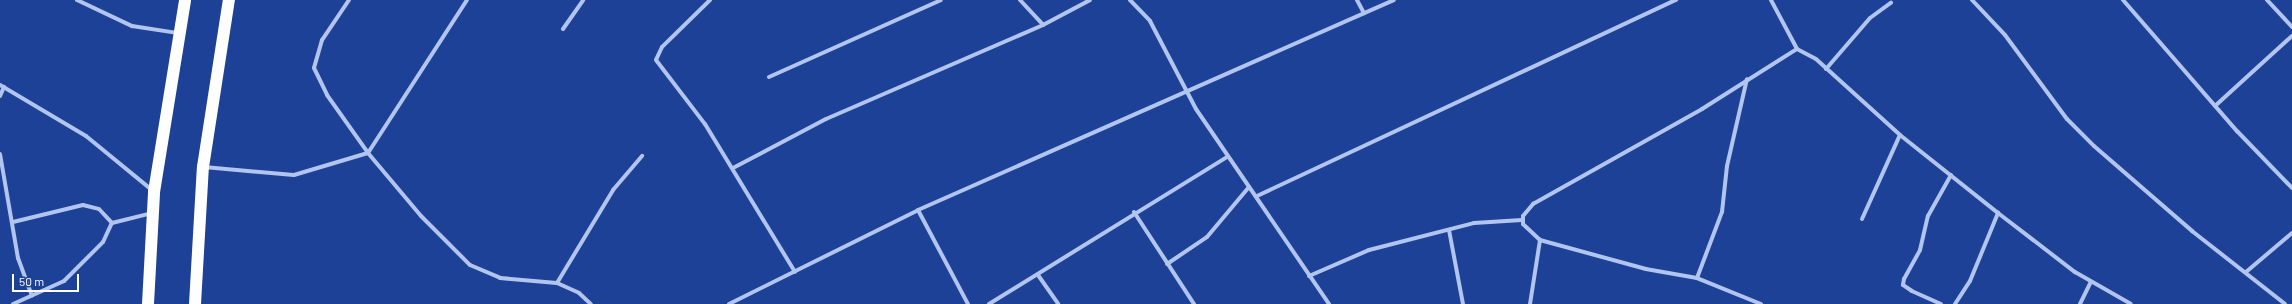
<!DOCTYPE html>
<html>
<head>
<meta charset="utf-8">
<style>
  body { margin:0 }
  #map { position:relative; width:2292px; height:304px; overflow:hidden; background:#1d4196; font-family:Barlow,sans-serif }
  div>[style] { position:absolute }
  .street>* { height:4px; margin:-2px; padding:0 2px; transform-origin:2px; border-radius:2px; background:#b2c5ef }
  .highway>* { height:12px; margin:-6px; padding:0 6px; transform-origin:6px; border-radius:6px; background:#fff }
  span { translate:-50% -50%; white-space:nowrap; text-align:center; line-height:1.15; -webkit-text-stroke:3.5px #1d4196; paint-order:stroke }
  .scale { position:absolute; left:12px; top:274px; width:67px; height:18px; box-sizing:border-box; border:2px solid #fff; border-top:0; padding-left:5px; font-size:12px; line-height:14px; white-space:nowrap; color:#fff; -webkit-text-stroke:3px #1d4196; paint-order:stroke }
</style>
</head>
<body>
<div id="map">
  <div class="street">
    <div style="left:77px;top:0;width:61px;rotate:25.3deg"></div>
    <div style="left:132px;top:26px;width:47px;rotate:8.7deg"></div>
    <div style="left:349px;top:0;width:48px;rotate:124deg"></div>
    <div style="left:322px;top:40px;width:29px;rotate:106deg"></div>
    <div style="left:314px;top:68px;width:30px;rotate:64deg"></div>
    <div style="left:327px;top:95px;width:71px;rotate:54.7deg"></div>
    <div style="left:368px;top:153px;width:82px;rotate:49.9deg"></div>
    <div style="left:421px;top:216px;width:69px;rotate:45deg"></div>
    <div style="left:470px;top:265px;width:33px;rotate:23deg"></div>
    <div style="left:500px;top:278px;width:57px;rotate:5deg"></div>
    <div style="left:557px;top:283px;width:24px;rotate:24deg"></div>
    <div style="left:579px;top:293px;width:16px;rotate:43deg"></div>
    <div style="left:710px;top:0;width:67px;rotate:135.6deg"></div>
    <div style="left:662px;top:47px;width:14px;rotate:115deg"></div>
    <div style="left:656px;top:60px;width:81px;rotate:52.6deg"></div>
    <div style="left:705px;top:124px;width:173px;rotate:58.7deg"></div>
    <div style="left:1020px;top:0;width:34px;rotate:47deg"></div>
    <div style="left:1130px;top:0;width:29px;rotate:46deg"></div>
    <div style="left:1150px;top:21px;width:99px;rotate:62.4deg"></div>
    <div style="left:1196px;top:109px;width:236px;rotate:55.7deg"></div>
    <div style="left:1357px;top:0;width:15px;rotate:62deg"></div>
    <div style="left:1771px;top:0;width:55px;rotate:62deg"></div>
    <div style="left:1797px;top:49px;width:21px;rotate:28deg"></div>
    <div style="left:1816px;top:59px;width:113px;rotate:42.1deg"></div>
    <div style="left:1900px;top:135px;width:125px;rotate:38.5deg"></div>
    <div style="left:1998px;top:213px;width:97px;rotate:37.5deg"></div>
    <div style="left:2075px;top:272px;width:64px;rotate:29.7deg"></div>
    <div style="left:1972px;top:0;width:48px;rotate:46.7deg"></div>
    <div style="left:2005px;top:35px;width:104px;rotate:53.6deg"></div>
    <div style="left:2067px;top:119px;width:38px;rotate:45deg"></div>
    <div style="left:2094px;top:146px;width:130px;rotate:40.9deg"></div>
    <div style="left:2192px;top:231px;width:118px;rotate:38.1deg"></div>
    <div style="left:2123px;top:0;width:174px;rotate:49deg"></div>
    <div style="left:2237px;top:131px;width:79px;rotate:46deg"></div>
    <div style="left:2267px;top:0;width:37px;rotate:47deg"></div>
    <div style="left:563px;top:29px;width:35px;rotate:-55deg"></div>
    <div style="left:1826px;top:69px;width:67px;rotate:-49.2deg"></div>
    <div style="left:1870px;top:18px;width:26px;rotate:-36deg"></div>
    <div style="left:769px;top:77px;width:188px;rotate:-24.1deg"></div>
    <div style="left:0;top:85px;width:100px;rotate:30.7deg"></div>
    <div style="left:86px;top:136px;width:85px;rotate:39.3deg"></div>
    <div style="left:0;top:96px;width:10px;rotate:-66deg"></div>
    <div style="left:2215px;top:106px;width:104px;rotate:-42.3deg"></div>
    <div style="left:0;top:154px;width:106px;rotate:80.2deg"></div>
    <div style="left:18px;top:258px;width:40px;rotate:69.8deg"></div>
    <div style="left:204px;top:167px;width:90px;rotate:5.1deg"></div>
    <div style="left:294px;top:175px;width:77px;rotate:-16.6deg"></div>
    <div style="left:368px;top:153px;width:182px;rotate:-57.1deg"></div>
    <div style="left:733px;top:168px;width:105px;rotate:-27.8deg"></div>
    <div style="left:826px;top:119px;width:236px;rotate:-23.4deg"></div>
    <div style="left:1043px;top:25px;width:53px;rotate:-28deg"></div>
    <div style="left:1257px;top:196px;width:463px;rotate:-25.1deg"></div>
    <div style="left:918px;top:210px;width:106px;rotate:62deg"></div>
    <div style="left:1134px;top:212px;width:110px;rotate:56.9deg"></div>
    <div style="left:1862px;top:219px;width:92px;rotate:-65.7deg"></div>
    <div style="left:13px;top:222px;width:72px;rotate:-13.7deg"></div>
    <div style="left:83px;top:205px;width:16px;rotate:14deg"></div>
    <div style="left:99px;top:209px;width:19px;rotate:47deg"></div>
    <div style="left:1449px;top:230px;width:75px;rotate:79.3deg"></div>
    <div style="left:1167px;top:264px;width:48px;rotate:-34deg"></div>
    <div style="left:1207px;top:237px;width:65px;rotate:-50deg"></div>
    <div style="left:2246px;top:272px;width:60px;rotate:-40.3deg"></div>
    <div style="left:1038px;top:275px;width:35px;rotate:55deg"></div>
    <div style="left:1309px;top:276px;width:65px;rotate:-23.4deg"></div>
    <div style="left:1369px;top:250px;width:108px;rotate:-14.4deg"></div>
    <div style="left:1474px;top:223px;width:48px;rotate:-3.6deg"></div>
    <div style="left:1697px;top:278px;width:71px;rotate:-69.3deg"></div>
    <div style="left:1722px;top:212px;width:46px;rotate:-83.8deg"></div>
    <div style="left:1727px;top:166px;width:89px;rotate:-77.1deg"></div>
    <div style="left:557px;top:283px;width:109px;rotate:-58.9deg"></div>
    <div style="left:613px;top:190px;width:45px;rotate:-49.5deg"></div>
    <div style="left:13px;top:304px;width:56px;rotate:-24.3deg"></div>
    <div style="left:64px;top:281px;width:55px;rotate:-45deg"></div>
    <div style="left:103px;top:242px;width:21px;rotate:-65deg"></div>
    <div style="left:112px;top:223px;width:41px;rotate:-14deg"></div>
    <div style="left:729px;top:304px;width:211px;rotate:-26.4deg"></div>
    <div style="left:918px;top:210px;width:520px;rotate:-23.81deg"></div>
    <div style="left:989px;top:304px;width:280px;rotate:-31.7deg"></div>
    <div style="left:1530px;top:304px;width:65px;rotate:-81.1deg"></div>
    <div style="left:1761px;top:304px;width:69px;rotate:-157.9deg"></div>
    <div style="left:1697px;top:278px;width:52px;rotate:-170deg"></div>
    <div style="left:1646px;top:269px;width:110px;rotate:-164.7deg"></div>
    <div style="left:1540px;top:240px;width:23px;rotate:-137deg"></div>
    <div style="left:1523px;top:224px;width:8px;rotate:-90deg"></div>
    <div style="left:1523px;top:216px;width:16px;rotate:-50deg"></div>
    <div style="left:1533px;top:204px;width:194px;rotate:-29.3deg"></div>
    <div style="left:1702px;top:109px;width:112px;rotate:-32.3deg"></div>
    <div style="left:1941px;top:304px;width:32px;rotate:-156deg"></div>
    <div style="left:1912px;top:291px;width:11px;rotate:-146deg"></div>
    <div style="left:1903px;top:285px;width:6px;rotate:-81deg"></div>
    <div style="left:1904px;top:279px;width:33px;rotate:-61deg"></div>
    <div style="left:1920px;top:250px;width:35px;rotate:-77deg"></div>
    <div style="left:1928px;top:216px;width:47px;rotate:-60.7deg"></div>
    <div style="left:1955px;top:304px;width:27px;rotate:-57deg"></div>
    <div style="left:1970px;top:281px;width:74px;rotate:-67.6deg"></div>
    <div style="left:2080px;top:304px;width:25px;rotate:-64deg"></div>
  </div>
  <div class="highway">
    <div style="left:148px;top:304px;width:112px;rotate:-86.9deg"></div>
    <div style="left:154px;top:192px;width:194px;rotate:-80.8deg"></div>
    <div style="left:195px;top:304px;width:137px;rotate:-86.7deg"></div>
    <div style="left:203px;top:167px;width:169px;rotate:-81.2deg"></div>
  </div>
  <div class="scale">50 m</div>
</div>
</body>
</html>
